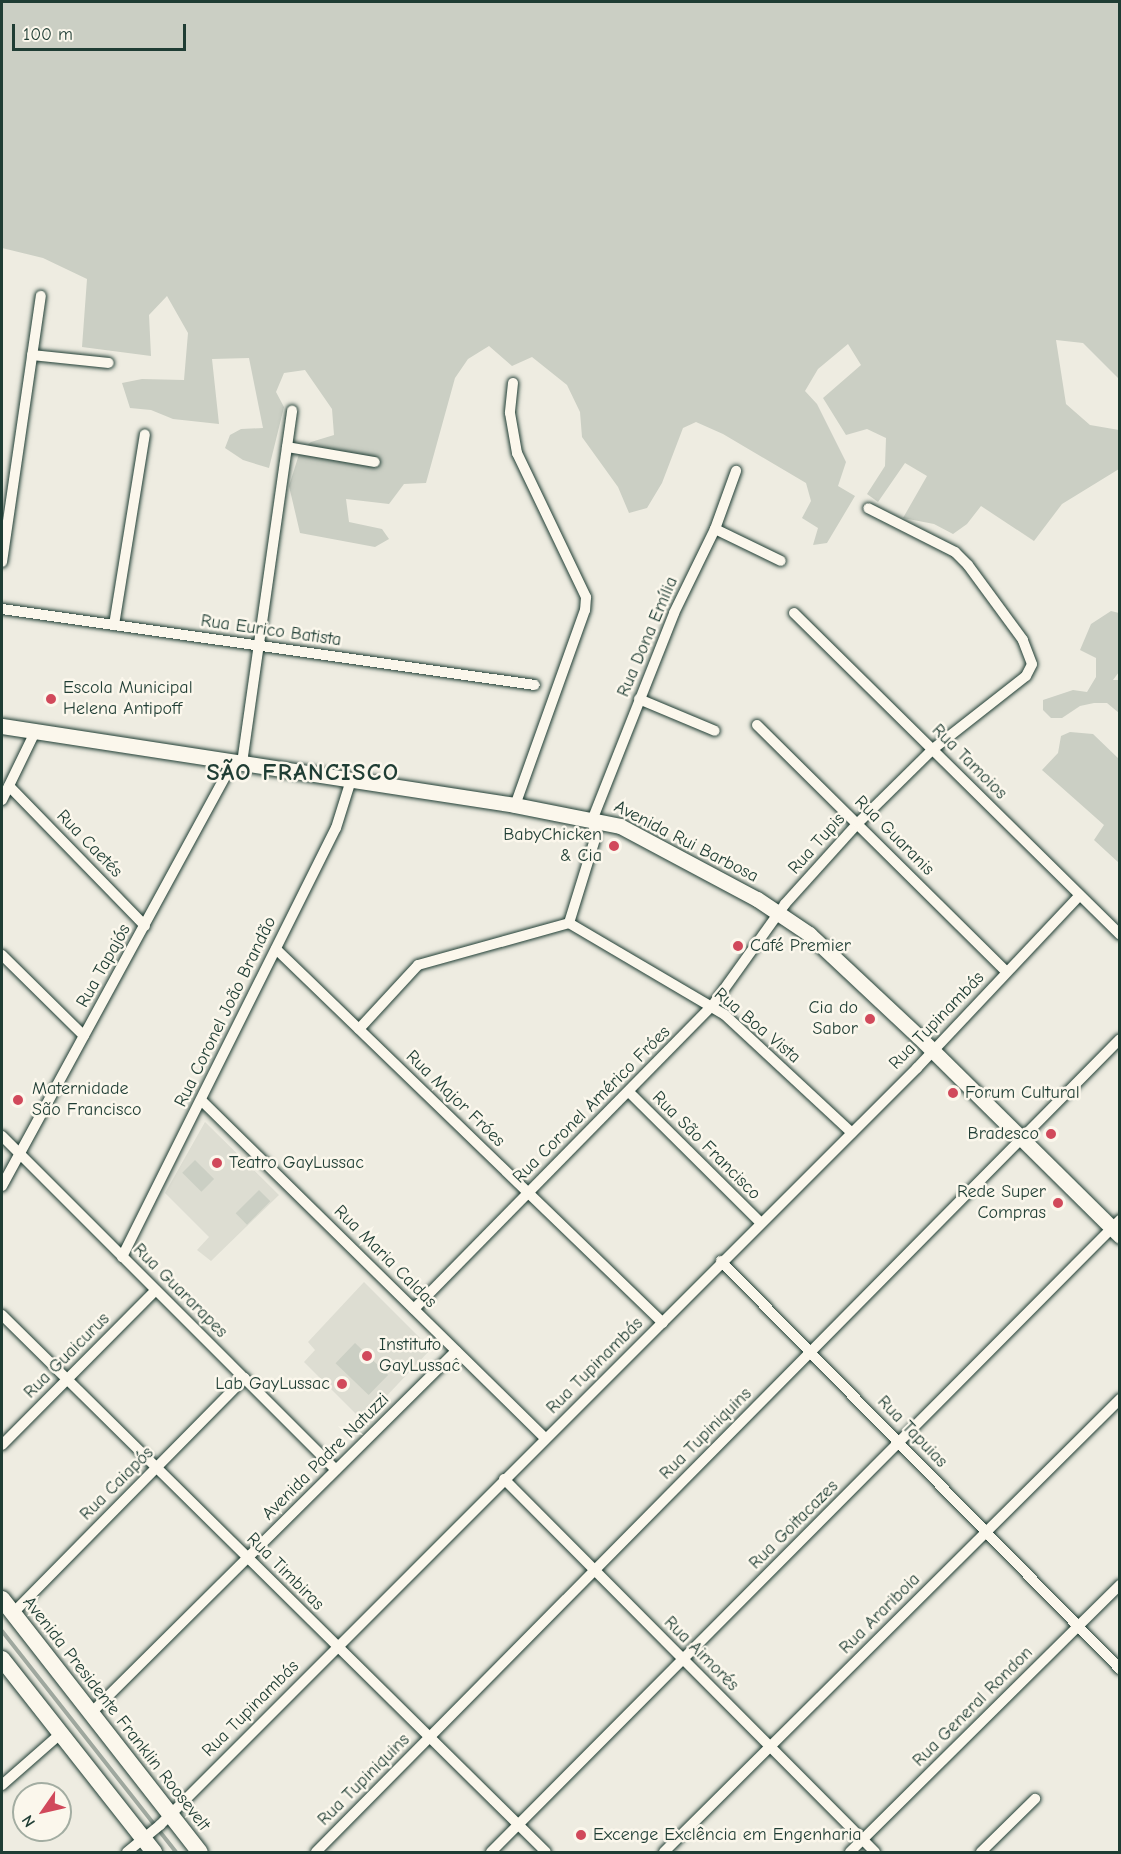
<!DOCTYPE html>
<html>
<head>
<meta charset="utf-8">
<style>
  body { margin:0 }
  #map { position:relative; width:1121px; height:1854px; overflow:hidden; background:#eeece1; font-family:"Comic Neue",sans-serif }
  div>[style] { position:absolute }
  .built>* { inset:0; background:#ddddd2 }
  .green>* { inset:0; background:#cbcfc4; transform-origin:0 0 }
  .stream>* { height:4px; margin:-2px; padding:0 2px; transform-origin:2px; border-radius:2px; background:#9fa89f }
  .roads { filter:drop-shadow(0 0 2px #1f3d34) drop-shadow(0 0 2px #1f3d34) }
  .minor>* { height:10px; margin:-5px; padding:0 5px; transform-origin:5px; border-radius:5px; background:#fbf7ec }
  .secondary>* { height:15px; margin:-7.5px; padding:0 7.5px; transform-origin:7.5px; border-radius:7.5px; background:#fbf7ec }
  .primary>* { height:16px; margin:-8px; padding:0 8px; transform-origin:8px; border-radius:8px; background:#fbf7ec }
  .dots>* { width:16px; height:16px; translate:-50% -50%; box-sizing:border-box; border:3px solid #fbf7ec; border-radius:50% }
  span { translate:-50% -50%; white-space:nowrap; text-align:center; line-height:1.15; -webkit-text-stroke:5px #fbf7ec; paint-order:stroke }
  .street-label { font-size:18px; color:#1f3d34 }
  .poi-label { font-size:18px; color:#1f3d34 }
  .left { translate:0 -50%; text-align:left }
  .right { translate:-100% -50%; text-align:right }
  .district-label { font-size:24px; color:#1f3d34; font-weight:700; letter-spacing:1.5px }
  .frame { position:absolute; inset:0; border:3px solid #1f3d34; pointer-events:none }
  .north { position:absolute; left:12px; top:1782px; width:60px; height:60px; box-sizing:border-box; background:#fbf7ec; border:2px solid #a3ada2; border-radius:50%; rotate:236deg; font-size:16px; font-weight:700; line-height:24px; text-align:center; color:#1f3d34 }
  .north::after { content:''; display:block; margin:auto; width:21px; height:27px; background:#d1495b; clip-path:polygon(50% 0,100% 100%,50% 72%,0 100%) }
  .scale { position:absolute; left:12px; top:24px; width:174px; height:27px; box-sizing:border-box; border:3px solid #1f3d34; border-top:0; padding-left:8px; font-size:18px; line-height:21px; white-space:nowrap; color:#1f3d34; -webkit-text-stroke:4px #fbf7ec; paint-order:stroke }
</style>
</head>
<body>
<div id="map">
  <div class="built">
    <div style="clip-path:polygon(205px 1122px,279px 1195px,211px 1261px,197px 1250px,209px 1237px,165px 1193px)"></div>
    <div style="clip-path:polygon(364px 1282px,431px 1349px,363px 1421px,304px 1362px,315px 1350px,308px 1342px)"></div>
  </div>
  <div class="green">
    <div style="clip-path:polygon(2px 2px,1119px 2px,1119px 379px,1083px 343px,1056px 340px,1066px 404px,1090px 425px,1119px 430px,1119px 469px,1062px 504px,1034px 541px,981px 506px,967px 524px,953px 534px,934px 524px,903px 518px,927px 476px,905px 463px,878px 502px,867px 494px,885px 466px,886px 438px,867px 429px,846px 435px,823px 398px,861px 365px,848px 344px,818px 369px,805px 391px,817px 404px,846px 462px,838px 486px,855px 496px,827px 543px,813px 545px,818px 528px,802px 518px,811px 501px,806px 483px,723px 434px,696px 422px,683px 428px,662px 483px,647px 508px,629px 513px,618px 487px,582px 437px,580px 412px,567px 385px,532px 357px,512px 366px,489px 346px,468px 359px,455px 378px,426px 483px,404px 484px,389px 504px,346px 499px,349px 522px,382px 529px,389px 539px,375px 547px,300px 533px,289px 486px,300px 451px,311px 442px,334px 435px,332px 409px,305px 370px,284px 373px,276px 392px,284px 407px,269px 468px,243px 460px,225px 448px,230px 435px,241px 429px,263px 428px,249px 358px,212px 359px,219px 424px,173px 419px,151px 410px,130px 408px,122px 383px,142px 379px,184px 380px,188px 333px,167px 296px,149px 315px,151px 356px,82px 347px,87px 279px,43px 258px,2px 248px)"></div>
    <div style="clip-path:polygon(1111px 611px,1119px 613px,1119px 672px,1113px 680px,1119px 680px,1119px 713px,1107px 703px,1094px 703px,1080px 706px,1062px 718px,1051px 718px,1043px 710px,1043px 700px,1073px 690px,1087px 692px,1096px 677px,1096px 658px,1080px 650px,1091px 624px)"></div>
    <div style="clip-path:polygon(1070px 732px,1093px 734px,1119px 759px,1119px 863px,1094px 840px,1104px 825px,1042px 770px,1058px 753px,1061px 736px)"></div>
    <div style="left:195px;top:1160px;width:27px;height:18px;rotate:45deg"></div>
    <div style="left:259px;top:1190px;width:16px;height:33px;rotate:45deg"></div>
    <div style="left:355px;top:1343px;width:46px;height:28px;rotate:44deg"></div>
  </div>
  <div class="stream">
    <div style="left:2px;top:1631px;width:281px;rotate:51.8deg"></div>
  </div>
  <div class="roads">
    <div class="minor">
      <div style="left:32px;top:355px;width:77px;rotate:5.9deg"></div>
      <div style="left:513px;top:383px;width:30px;rotate:96deg"></div>
      <div style="left:510px;top:413px;width:41px;rotate:80.1deg"></div>
      <div style="left:517px;top:453px;width:160px;rotate:64.4deg"></div>
      <div style="left:586px;top:597px;width:13px;rotate:94deg"></div>
      <div style="left:585px;top:610px;width:207px;rotate:109.7deg"></div>
      <div style="left:287px;top:447px;width:89px;rotate:9.7deg"></div>
      <div style="left:715px;top:529px;width:73px;rotate:25.9deg"></div>
      <div style="left:2px;top:562px;width:269px;rotate:-81.7deg"></div>
      <div style="left:2px;top:609px;width:538px;rotate:8.12deg"></div>
      <div style="left:794px;top:613px;width:458px;rotate:44.6deg"></div>
      <div style="left:114px;top:625px;width:193px;rotate:-80.8deg"></div>
      <div style="left:639px;top:699px;width:82px;rotate:22.8deg"></div>
      <div style="left:757px;top:725px;width:351px;rotate:44.7deg"></div>
      <div style="left:242px;top:763px;width:356px;rotate:-81.9deg"></div>
      <div style="left:9px;top:786px;width:195px;rotate:45.8deg"></div>
      <div style="left:2px;top:800px;width:76px;rotate:-64.1deg"></div>
      <div style="left:569px;top:923px;width:181px;rotate:30.5deg"></div>
      <div style="left:725px;top:1015px;width:173px;rotate:42.9deg"></div>
      <div style="left:276px;top:949px;width:538px;rotate:44.02deg"></div>
      <div style="left:2px;top:955px;width:115px;rotate:44.6deg"></div>
      <div style="left:359px;top:1029px;width:87px;rotate:-47.3deg"></div>
      <div style="left:418px;top:965px;width:157px;rotate:-15.5deg"></div>
      <div style="left:569px;top:923px;width:88px;rotate:-72.8deg"></div>
      <div style="left:595px;top:839px;width:21px;rotate:-95deg"></div>
      <div style="left:593px;top:818px;width:220px;rotate:-68.4deg"></div>
      <div style="left:674px;top:613px;width:93px;rotate:-64deg"></div>
      <div style="left:715px;top:529px;width:62px;rotate:-70.1deg"></div>
      <div style="left:629px;top:1092px;width:185px;rotate:44.8deg"></div>
      <div style="left:201px;top:1100px;width:482px;rotate:44.5deg"></div>
      <div style="left:2px;top:1136px;width:472px;rotate:45deg"></div>
      <div style="left:2px;top:1186px;width:483px;rotate:-61.4deg"></div>
      <div style="left:122px;top:1257px;width:479px;rotate:-63.5deg"></div>
      <div style="left:336px;top:828px;width:50px;rotate:-72.6deg"></div>
      <div style="left:721px;top:1261px;width:571px;rotate:45.64deg"></div>
      <div style="left:414px;top:1309px;width:425px;rotate:-45.5deg"></div>
      <div style="left:712px;top:1006px;width:125px;rotate:-54.4deg"></div>
      <div style="left:785px;top:904px;width:109px;rotate:-48deg"></div>
      <div style="left:858px;top:823px;width:105px;rotate:-44.6deg"></div>
      <div style="left:933px;top:749px;width:118px;rotate:-38.1deg"></div>
      <div style="left:1026px;top:676px;width:13px;rotate:-63deg"></div>
      <div style="left:1032px;top:664px;width:26px;rotate:-111deg"></div>
      <div style="left:1023px;top:640px;width:93px;rotate:-126.3deg"></div>
      <div style="left:968px;top:565px;width:18px;rotate:-135deg"></div>
      <div style="left:955px;top:552px;width:97px;rotate:-153.2deg"></div>
      <div style="left:2px;top:1315px;width:764px;rotate:44.63deg"></div>
      <div style="left:2px;top:1445px;width:218px;rotate:-45.2deg"></div>
      <div style="left:504px;top:1479px;width:526px;rotate:45.15deg"></div>
      <div style="left:13px;top:1613px;width:330px;rotate:-45.4deg"></div>
      <div style="left:91px;top:1713px;width:514px;rotate:-44.76deg"></div>
      <div style="left:2px;top:1785px;width:77px;rotate:-41.3deg"></div>
      <div style="left:127px;top:1852px;width:43px;rotate:-39.3deg"></div>
      <div style="left:160px;top:1825px;width:1071px;rotate:-45deg"></div>
      <div style="left:917px;top:1068px;width:236px;rotate:-46.7deg"></div>
      <div style="left:316px;top:1852px;width:1143px;rotate:-45.32deg"></div>
      <div style="left:491px;top:1852px;width:892px;rotate:-45.14deg"></div>
      <div style="left:664px;top:1852px;width:643px;rotate:-44.81deg"></div>
      <div style="left:850px;top:1852px;width:380px;rotate:-44.7deg"></div>
      <div style="left:981px;top:1852px;width:76px;rotate:-44.5deg"></div>
    </div>
    <div class="secondary">
      <div style="left:2px;top:726px;width:519px;rotate:8.75deg"></div>
      <div style="left:515px;top:805px;width:107px;rotate:11.3deg"></div>
      <div style="left:620px;top:826px;width:155px;rotate:28.1deg"></div>
      <div style="left:757px;top:899px;width:63px;rotate:33.9deg"></div>
      <div style="left:809px;top:934px;width:149px;rotate:43.1deg"></div>
      <div style="left:918px;top:1036px;width:284px;rotate:44.7deg"></div>
    </div>
    <div class="primary">
      <div style="left:2px;top:1599px;width:321px;rotate:52deg"></div>
      <div style="left:2px;top:1659px;width:246px;rotate:51.8deg"></div>
    </div>
  </div>
  <div class="dots">
    <div style="left:51px;top:699px;background:#d1495b"></div>
    <div style="left:614px;top:846px;background:#d1495b"></div>
    <div style="left:738px;top:946px;background:#d1495b"></div>
    <div style="left:870px;top:1019px;background:#d1495b"></div>
    <div style="left:953px;top:1093px;background:#d1495b"></div>
    <div style="left:18px;top:1100px;background:#d1495b"></div>
    <div style="left:1051px;top:1134px;background:#d1495b"></div>
    <div style="left:217px;top:1163px;background:#d1495b"></div>
    <div style="left:1058px;top:1203px;background:#d1495b"></div>
    <div style="left:367px;top:1356px;background:#d1495b"></div>
    <div style="left:342px;top:1384px;background:#d1495b"></div>
    <div style="left:581px;top:1835px;background:#d1495b"></div>
  </div>
  <div class="street-label">
    <span style="left:271px;top:631px;rotate:8deg">Rua Eurico Batista</span>
    <span style="left:648px;top:637px;rotate:-67deg">Rua Dona Emília</span>
    <span style="left:969px;top:762px;rotate:45deg">Rua Tamoios</span>
    <span style="left:894px;top:836px;rotate:45deg">Rua Guaranis</span>
    <span style="left:686px;top:842px;rotate:27deg">Avenida Rui Barbosa</span>
    <span style="left:89px;top:844px;rotate:46deg">Rua Caetés</span>
    <span style="left:817px;top:844px;rotate:-48deg">Rua Tupis</span>
    <span style="left:104px;top:966px;rotate:-61deg">Rua Tapajós</span>
    <span style="left:226px;top:1012px;rotate:-64deg">Rua Coronel João Brandão</span>
    <span style="left:937px;top:1021px;rotate:-46deg">Rua Tupinambás</span>
    <span style="left:757px;top:1026px;rotate:40deg">Rua Boa Vista</span>
    <span style="left:455px;top:1099px;rotate:44deg">Rua Major Fróes</span>
    <span style="left:592px;top:1105px;rotate:-45deg">Rua Coronel Américo Fróes</span>
    <span style="left:706px;top:1146px;rotate:45deg">Rua São Francisco</span>
    <span style="left:385px;top:1257px;rotate:45deg">Rua Maria Caldas</span>
    <span style="left:180px;top:1291px;rotate:45deg">Rua Guararapes</span>
    <span style="left:67px;top:1356px;rotate:-45deg">Rua Guaicurus</span>
    <span style="left:595px;top:1366px;rotate:-45deg">Rua Tupinambás</span>
    <span style="left:912px;top:1432px;rotate:46deg">Rua Tapuias</span>
    <span style="left:706px;top:1434px;rotate:-45deg">Rua Tupiniquins</span>
    <span style="left:326px;top:1457px;rotate:-45deg">Avenida Padre Natuzzi</span>
    <span style="left:117px;top:1484px;rotate:-45deg">Rua Caiapós</span>
    <span style="left:794px;top:1525px;rotate:-45deg">Rua Goitacazes</span>
    <span style="left:285px;top:1572px;rotate:45deg">Rua Timbiras</span>
    <span style="left:880px;top:1614px;rotate:-45deg">Rua Arariboia</span>
    <span style="left:701px;top:1654px;rotate:45deg">Rua Aimorés</span>
    <span style="left:973px;top:1707px;rotate:-45deg">Rua General Rondon</span>
    <span style="left:251px;top:1709px;rotate:-45deg">Rua Tupinambás</span>
    <span style="left:116px;top:1714px;rotate:52deg">Avenida Presidente Franklin Roosevelt</span>
    <span style="left:364px;top:1780px;rotate:-45deg">Rua Tupiniquins</span>
  </div>
  <div class="poi-label">
    <span class="left" style="left:63px;top:699px">Escola Municipal<br>Helena Antipoff</span>
    <span class="right" style="left:602px;top:846px">BabyChicken<br>&amp; Cia</span>
    <span class="left" style="left:750px;top:946px">Café Premier</span>
    <span class="right" style="left:858px;top:1019px">Cia do<br>Sabor</span>
    <span class="left" style="left:32px;top:1100px">Maternidade<br>São Francisco</span>
    <span class="left" style="left:965px;top:1093px">Forum Cultural</span>
    <span class="right" style="left:1039px;top:1134px">Bradesco</span>
    <span class="left" style="left:229px;top:1163px">Teatro GayLussac</span>
    <span class="right" style="left:1046px;top:1203px">Rede Super<br>Compras</span>
    <span class="left" style="left:379px;top:1356px">Instituto<br>GayLussac</span>
    <span class="right" style="left:330px;top:1384px">Lab GayLussac</span>
    <span class="left" style="left:593px;top:1835px">Excenge Exclência em Engenharia</span>
  </div>
  <div class="district-label">
    <span style="left:303px;top:773px">SÃO FRANCISCO</span>
  </div>
  <div class="frame"></div>
  <div class="north">N</div>
  <div class="scale">100 m</div>
</div>
</body>
</html>
